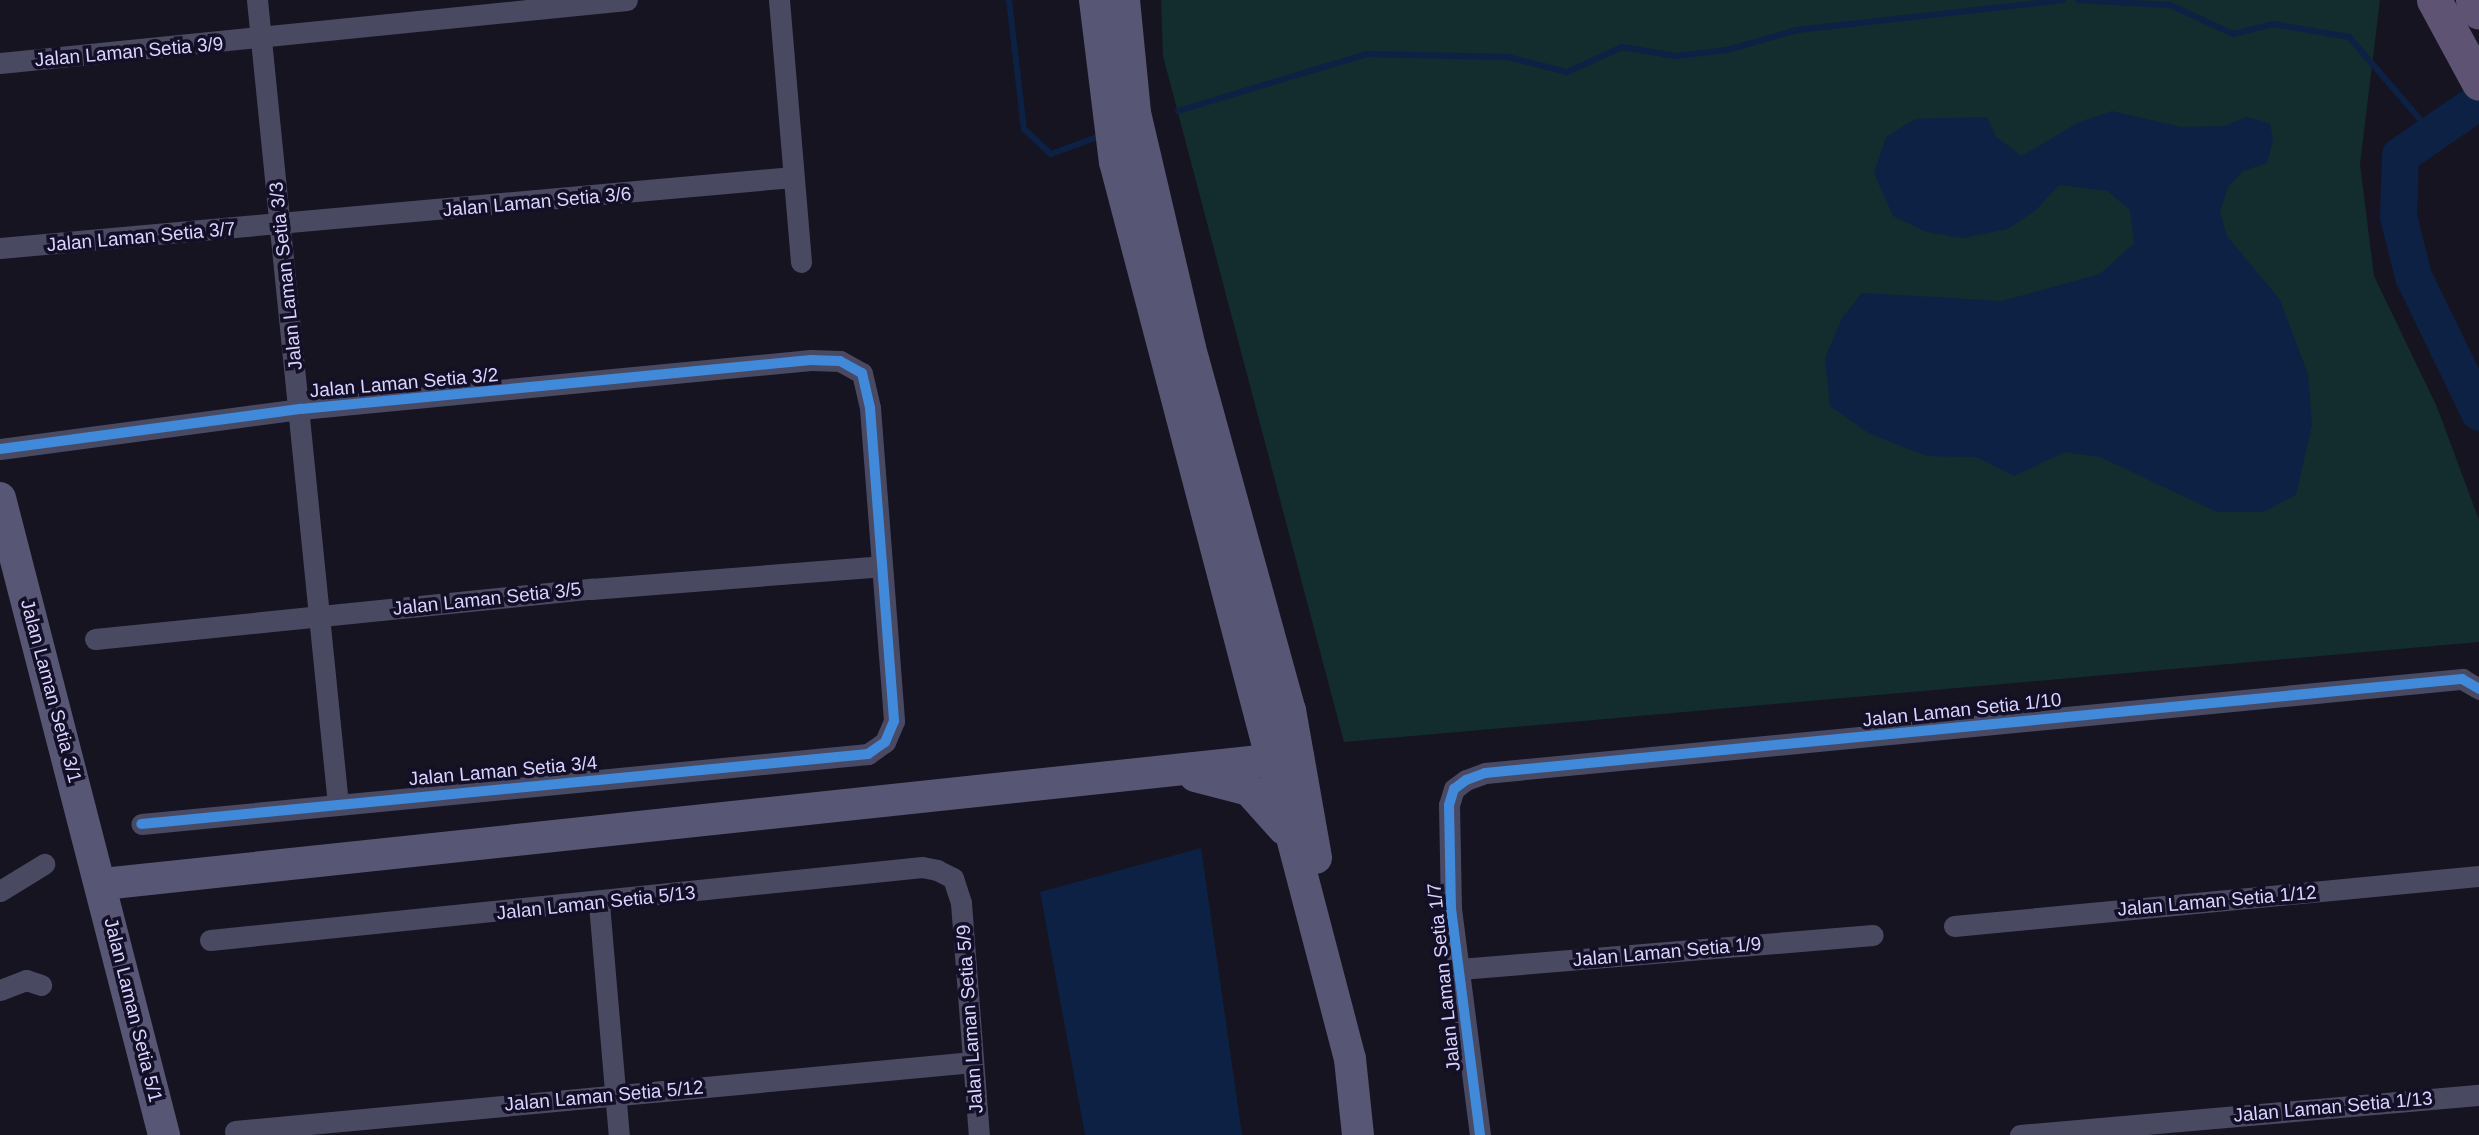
<!DOCTYPE html>
<html>
<head>
<meta charset="utf-8">
<style>
  body { margin:0 }
  #map { position:relative; width:2479px; height:1135px; overflow:hidden; background:#161421; font-family:Arial,sans-serif }
  div>[style] { position:absolute }
  .green>* { inset:0; background:#132c2d }
  .water>* { inset:0; background:#0d2144 }
  .stream>* { height:6px; margin:-3px; padding:0 3px; transform-origin:3px; border-radius:3px; background:#0d2144 }
  .river>* { height:37px; margin:-18.5px; padding:0 18.5px; transform-origin:18.5px; border-radius:18.5px; background:#0d2144 }
  .street>* { height:21px; margin:-10.5px; padding:0 10.5px; transform-origin:10.5px; border-radius:10.5px; background:#4a4962 }
  .secondary>* { height:32px; margin:-16px; padding:0 16px; transform-origin:16px; border-radius:16px; background:#575674 }
  .primary>* { height:35px; margin:-17.5px; padding:0 17.5px; transform-origin:17.5px; border-radius:17.5px; background:#5e5373 }
  .cycleway>* { height:10px; margin:-5px; padding:0 5px; transform-origin:5px; border-radius:5px; background:#408adc }
  span { translate:-50% -50%; white-space:nowrap; text-align:center; line-height:1.15; -webkit-text-stroke:7px #130f26; paint-order:stroke }
  .street-label { font-size:19px; color:#d9d4ff }
</style>
</head>
<body>
<div id="map">
  <div class="green">
    <div style="clip-path:polygon(1161px 0,2380px 0,2360px 164px,2374px 276px,2437px 407px,2479px 520px,2479px 642px,1344px 742px,1163px 56px)"></div>
  </div>
  <div class="water">
    <div style="clip-path:polygon(2112px 111px,2181px 127px,2225px 126px,2246px 117px,2270px 123px,2273px 140px,2267px 163px,2243px 171px,2228px 187px,2220px 212px,2227px 236px,2280px 300px,2308px 374px,2312px 425px,2296px 495px,2263px 512px,2217px 512px,2100px 457px,2065px 452px,2014px 476px,1976px 457px,1927px 456px,1870px 434px,1830px 406px,1825px 358px,1842px 318px,1862px 293px,2002px 301px,2100px 274px,2134px 243px,2130px 210px,2107px 191px,2059px 185px,2036px 210px,2008px 229px,1962px 238px,1927px 232px,1893px 216px,1874px 173px,1886px 137px,1915px 119px,1987px 117px,1996px 137px,2022px 156px,2079px 122px)"></div>
    <div style="clip-path:polygon(1201px 848px,1242px 1135px,1085px 1135px,1040px 892px)"></div>
  </div>
  <div class="stream">
    <div style="left:1009px;top:0;width:130px;rotate:83.4deg"></div>
    <div style="left:1024px;top:129px;width:37px;rotate:43deg"></div>
    <div style="left:1051px;top:154px;width:55px;rotate:-20.1deg"></div>
    <div style="left:2078px;top:0;width:92px;rotate:3.1deg"></div>
    <div style="left:2170px;top:5px;width:69px;rotate:24.7deg"></div>
    <div style="left:2233px;top:34px;width:41px;rotate:-14deg"></div>
    <div style="left:2273px;top:24px;width:77px;rotate:9.7deg"></div>
    <div style="left:2349px;top:37px;width:127px;rotate:49.2deg"></div>
    <div style="left:1178px;top:111px;width:197px;rotate:-16.8deg"></div>
    <div style="left:1367px;top:54px;width:141px;rotate:1.2deg"></div>
    <div style="left:1508px;top:57px;width:61px;rotate:14.3deg"></div>
    <div style="left:1567px;top:72px;width:60px;rotate:-24.4deg"></div>
    <div style="left:1622px;top:47px;width:55px;rotate:9.5deg"></div>
    <div style="left:1676px;top:56px;width:51px;rotate:-6.7deg"></div>
    <div style="left:1727px;top:50px;width:73px;rotate:-15.9deg"></div>
    <div style="left:1797px;top:30px;width:268px;rotate:-6.4deg"></div>
  </div>
  <div class="river">
    <div style="left:2479px;top:101px;width:96px;rotate:145.6deg"></div>
    <div style="left:2400px;top:155px;width:61px;rotate:91.9deg"></div>
    <div style="left:2398px;top:216px;width:62px;rotate:76deg"></div>
    <div style="left:2413px;top:276px;width:151px;rotate:64.1deg"></div>
  </div>
  <div class="street">
    <div style="left:257px;top:0;width:808px;rotate:84.25deg"></div>
    <div style="left:779px;top:0;width:263px;rotate:85.2deg"></div>
    <div style="left:0;top:63px;width:630px;rotate:-5.74deg"></div>
    <div style="left:0;top:248px;width:796px;rotate:-5.12deg"></div>
    <div style="left:0;top:449px;width:304px;rotate:-7.6deg"></div>
    <div style="left:301px;top:409px;width:512px;rotate:-5.49deg"></div>
    <div style="left:811px;top:360px;width:29px;rotate:2deg"></div>
    <div style="left:840px;top:361px;width:25px;rotate:29deg"></div>
    <div style="left:862px;top:373px;width:36px;rotate:77deg"></div>
    <div style="left:870px;top:408px;width:314px;rotate:85.6deg"></div>
    <div style="left:894px;top:721px;width:23px;rotate:113deg"></div>
    <div style="left:885px;top:742px;width:21px;rotate:145deg"></div>
    <div style="left:868px;top:754px;width:730px;rotate:174.5deg"></div>
    <div style="left:95px;top:639px;width:499px;rotate:-5.8deg"></div>
    <div style="left:591px;top:589px;width:291px;rotate:-4.5deg"></div>
    <div style="left:0;top:891px;width:52px;rotate:-31.5deg"></div>
    <div style="left:599px;top:904px;width:232px;rotate:85.1deg"></div>
    <div style="left:1954px;top:926px;width:527px;rotate:-5.44deg"></div>
    <div style="left:210px;top:940px;width:716px;rotate:-5.85deg"></div>
    <div style="left:922px;top:867px;width:15px;rotate:11deg"></div>
    <div style="left:937px;top:870px;width:18px;rotate:27deg"></div>
    <div style="left:953px;top:878px;width:26px;rotate:72deg"></div>
    <div style="left:961px;top:903px;width:233px;rotate:85.6deg"></div>
    <div style="left:1460px;top:969px;width:414px;rotate:-4.7deg"></div>
    <div style="left:0;top:990px;width:28px;rotate:-21deg"></div>
    <div style="left:26px;top:980px;width:16px;rotate:18deg"></div>
    <div style="left:235px;top:1131px;width:741px;rotate:-5.34deg"></div>
    <div style="left:1480px;top:1135px;width:228px;rotate:-97.3deg"></div>
    <div style="left:1451px;top:909px;width:104px;rotate:-91.1deg"></div>
    <div style="left:1449px;top:805px;width:17px;rotate:-73deg"></div>
    <div style="left:1454px;top:789px;width:15px;rotate:-37deg"></div>
    <div style="left:1466px;top:780px;width:20px;rotate:-20deg"></div>
    <div style="left:1485px;top:773px;width:982px;rotate:-5.5deg"></div>
    <div style="left:2462px;top:679px;width:20px;rotate:30deg"></div>
    <div style="left:2020px;top:1135px;width:461px;rotate:-5deg"></div>
  </div>
  <div class="secondary">
    <div style="left:1095px;top:0;width:163px;rotate:83deg"></div>
    <div style="left:1115px;top:162px;width:927px;rotate:75.32deg"></div>
    <div style="left:1350px;top:1059px;width:76px;rotate:84deg"></div>
    <div style="left:1124px;top:0;width:114px;rotate:84.4deg"></div>
    <div style="left:1135px;top:113px;width:241px;rotate:76.8deg"></div>
    <div style="left:1190px;top:348px;width:376px;rotate:74.6deg"></div>
    <div style="left:1290px;top:710px;width:150px;rotate:80deg"></div>
    <div style="left:0;top:498px;width:658px;rotate:75.56deg"></div>
    <div style="left:1195px;top:776px;width:56px;rotate:14.5deg"></div>
    <div style="left:1249px;top:790px;width:52px;rotate:48.1deg"></div>
    <div style="left:103px;top:884px;width:1202px;rotate:-6.07deg"></div>
  </div>
  <div class="primary">
    <div style="left:2434px;top:0;width:94px;rotate:61.5deg"></div>
    <div style="left:2473px;top:0;width:13px;rotate:63deg"></div>
  </div>
  <div class="cycleway">
    <div style="left:0;top:449px;width:304px;rotate:-7.6deg"></div>
    <div style="left:301px;top:409px;width:512px;rotate:-5.49deg"></div>
    <div style="left:811px;top:360px;width:29px;rotate:2deg"></div>
    <div style="left:840px;top:361px;width:25px;rotate:29deg"></div>
    <div style="left:862px;top:373px;width:36px;rotate:77deg"></div>
    <div style="left:870px;top:408px;width:314px;rotate:85.6deg"></div>
    <div style="left:894px;top:721px;width:23px;rotate:113deg"></div>
    <div style="left:885px;top:742px;width:21px;rotate:145deg"></div>
    <div style="left:868px;top:754px;width:730px;rotate:174.5deg"></div>
    <div style="left:1480px;top:1135px;width:228px;rotate:-97.3deg"></div>
    <div style="left:1451px;top:909px;width:104px;rotate:-91.1deg"></div>
    <div style="left:1449px;top:805px;width:17px;rotate:-73deg"></div>
    <div style="left:1454px;top:789px;width:15px;rotate:-37deg"></div>
    <div style="left:1466px;top:780px;width:20px;rotate:-20deg"></div>
    <div style="left:1485px;top:773px;width:982px;rotate:-5.5deg"></div>
    <div style="left:2462px;top:679px;width:20px;rotate:30deg"></div>
  </div>
  <div class="street-label">
    <span style="left:129px;top:52px;rotate:-5deg">Jalan Laman Setia 3/9</span>
    <span style="left:537px;top:202px;rotate:-5deg">Jalan Laman Setia 3/6</span>
    <span style="left:141px;top:237px;rotate:-5deg">Jalan Laman Setia 3/7</span>
    <span style="left:286px;top:276px;rotate:-96deg">Jalan Laman Setia 3/3</span>
    <span style="left:404px;top:383px;rotate:-5deg">Jalan Laman Setia 3/2</span>
    <span style="left:487px;top:599px;rotate:-6deg">Jalan Laman Setia 3/5</span>
    <span style="left:51px;top:691px;rotate:75deg">Jalan Laman Setia 3/1</span>
    <span style="left:1962px;top:710px;rotate:-6deg">Jalan Laman Setia 1/10</span>
    <span style="left:503px;top:771px;rotate:-5deg">Jalan Laman Setia 3/4</span>
    <span style="left:2217px;top:901px;rotate:-5deg">Jalan Laman Setia 1/12</span>
    <span style="left:596px;top:903px;rotate:-6deg">Jalan Laman Setia 5/13</span>
    <span style="left:1667px;top:952px;rotate:-5deg">Jalan Laman Setia 1/9</span>
    <span style="left:1444px;top:977px;rotate:-96deg">Jalan Laman Setia 1/7</span>
    <span style="left:133px;top:1010px;rotate:76deg">Jalan Laman Setia 5/1</span>
    <span style="left:970px;top:1019px;rotate:-94deg">Jalan Laman Setia 5/9</span>
    <span style="left:604px;top:1096px;rotate:-5deg">Jalan Laman Setia 5/12</span>
    <span style="left:2333px;top:1107px;rotate:-5deg">Jalan Laman Setia 1/13</span>
  </div>
</div>
</body>
</html>
